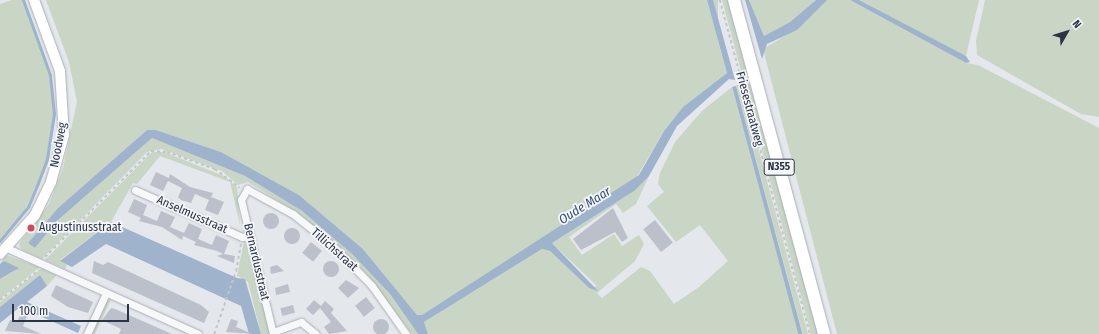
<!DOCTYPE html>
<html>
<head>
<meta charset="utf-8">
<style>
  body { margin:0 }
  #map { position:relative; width:1099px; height:334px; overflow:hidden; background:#e4e7ec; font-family:"Fira Sans Condensed",sans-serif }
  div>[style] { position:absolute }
  .green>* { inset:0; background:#c9d6c5; transform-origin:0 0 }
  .water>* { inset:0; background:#9fb4cc; transform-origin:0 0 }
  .stream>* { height:2.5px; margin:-1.25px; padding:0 1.25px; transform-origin:1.25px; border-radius:1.25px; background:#9fb4cc }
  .building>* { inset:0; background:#bbc0ca; transform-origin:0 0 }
  .round { border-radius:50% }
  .path>* { height:1.5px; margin-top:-0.75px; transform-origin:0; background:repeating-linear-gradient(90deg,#c2c5cb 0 3px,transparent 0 6px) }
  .roads { filter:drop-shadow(0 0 1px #a9aeb7) drop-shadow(0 0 1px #a9aeb7) }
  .street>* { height:7px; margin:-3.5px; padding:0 3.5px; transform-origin:3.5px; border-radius:3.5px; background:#f7f8fa }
  .secondary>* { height:10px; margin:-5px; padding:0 5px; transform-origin:5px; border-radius:5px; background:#fff }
  .primary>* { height:12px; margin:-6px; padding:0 6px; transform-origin:6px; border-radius:6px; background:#fff }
  .dots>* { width:11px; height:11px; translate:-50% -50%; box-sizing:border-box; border:2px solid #f4f6f9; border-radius:50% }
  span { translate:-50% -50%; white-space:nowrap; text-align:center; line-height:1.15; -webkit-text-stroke:3.5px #f4f6f9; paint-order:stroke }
  .shield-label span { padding:1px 3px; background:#f4f6f9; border:1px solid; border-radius:3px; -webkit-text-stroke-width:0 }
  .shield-label { font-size:11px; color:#2b3445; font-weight:700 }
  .street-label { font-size:12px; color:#2b3445 }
  .poi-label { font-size:12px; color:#2b3445 }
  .left { translate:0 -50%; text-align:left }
  .water-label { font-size:13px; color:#34527a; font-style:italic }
  .north { position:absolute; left:1047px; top:12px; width:40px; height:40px; -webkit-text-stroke:3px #f4f6f9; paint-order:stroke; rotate:51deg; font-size:11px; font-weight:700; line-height:16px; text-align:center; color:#2b3445 }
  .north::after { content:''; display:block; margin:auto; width:14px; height:18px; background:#2b3445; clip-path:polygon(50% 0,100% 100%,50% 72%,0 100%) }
  .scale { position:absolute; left:12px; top:304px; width:117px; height:18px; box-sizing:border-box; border:2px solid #2b3445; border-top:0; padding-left:5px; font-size:12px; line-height:14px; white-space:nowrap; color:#2b3445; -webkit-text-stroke:3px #f4f6f9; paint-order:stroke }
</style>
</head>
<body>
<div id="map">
  <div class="green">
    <div style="clip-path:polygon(12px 0,23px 0,48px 66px,55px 116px,44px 173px,24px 211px,0 241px,0 4px)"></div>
    <div style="clip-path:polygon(46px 0,707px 0,727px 73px,683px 107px,664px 131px,635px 180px,422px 315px,417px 315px,363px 249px,299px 195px,221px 152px,156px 130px,147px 130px,58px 208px,28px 243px,35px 248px,58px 220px,152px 138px,245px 176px,302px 211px,352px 254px,390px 294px,418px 334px,412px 334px,366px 273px,302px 216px,248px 182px,238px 185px,222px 171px,161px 149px,147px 152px,42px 259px,21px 249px,19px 244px,49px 204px,63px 168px,77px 102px,69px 62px)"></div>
    <div style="left:713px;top:0;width:5px;height:83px"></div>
    <div style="clip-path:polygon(722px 0,729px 0,748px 74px,743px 78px)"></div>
    <div style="clip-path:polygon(749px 0,816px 0,790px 22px,764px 36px)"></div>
    <div style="clip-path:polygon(826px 0,850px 0,966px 63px,978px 65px,1099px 128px,1099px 334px,837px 334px,763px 49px,798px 28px)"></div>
    <div style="clip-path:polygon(859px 0,979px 0,966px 56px,958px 54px)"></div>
    <div style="clip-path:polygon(985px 0,1099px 0,1099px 117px,1081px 114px,977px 55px,976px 41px)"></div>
    <div style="clip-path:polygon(744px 83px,751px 84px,819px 334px,811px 334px)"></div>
    <div style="left:741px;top:84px;width:259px;height:5px;rotate:75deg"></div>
    <div style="clip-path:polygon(732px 87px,799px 334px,428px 334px,424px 322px,542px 249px,550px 251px,589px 288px,597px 286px,552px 243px,629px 194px,649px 176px,636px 204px,623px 213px,616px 204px,569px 237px,582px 255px,614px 234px,622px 246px,639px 235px,644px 244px,635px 261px,597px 293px,602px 298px,641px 267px,650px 271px,674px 304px,699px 287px,728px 261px,700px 225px,676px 242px,647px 206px,664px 192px,658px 184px,660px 173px,675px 142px,702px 111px)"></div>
    <div style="clip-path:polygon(152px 152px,164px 152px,224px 176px,237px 187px,240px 225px,230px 182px,160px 156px,137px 184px,133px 183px,111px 222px,60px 260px,67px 265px,65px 269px,45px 260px)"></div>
    <div style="clip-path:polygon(244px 241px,249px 247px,270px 334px,261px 334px,248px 282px,237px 276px)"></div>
    <div style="clip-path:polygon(6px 255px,40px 267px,0 299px,0 279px,16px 270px,4px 261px,0 264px)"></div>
    <div style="clip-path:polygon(42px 268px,57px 275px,47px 286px,40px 275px,0 307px,0 302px)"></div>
    <div style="clip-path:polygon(111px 299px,95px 334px,92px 334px,107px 301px)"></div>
  </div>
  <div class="water">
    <div style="clip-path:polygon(707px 0,713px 0,735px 80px,729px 79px,677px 126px,649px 176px,634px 191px,552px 243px,598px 291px,589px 288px,550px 251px,542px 249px,424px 322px,428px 334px,418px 334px,390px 294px,352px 254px,302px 211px,245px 176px,152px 138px,58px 220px,35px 248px,28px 243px,58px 208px,147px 130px,156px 130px,221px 152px,299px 195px,363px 249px,417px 315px,422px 315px,639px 175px,664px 131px,683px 107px,727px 73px)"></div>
    <div style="clip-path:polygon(745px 0,749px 0,764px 36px,790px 22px,816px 0,827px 0,797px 30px,767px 44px,762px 59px)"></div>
    <div style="clip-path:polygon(850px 0,859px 0,966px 56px,970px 62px,966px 63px)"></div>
    <div style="left:736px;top:86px;width:257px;height:4px;rotate:75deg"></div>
    <div style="clip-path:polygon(111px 222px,237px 278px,245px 279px,261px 334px,249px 334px,241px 306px,106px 244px,72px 267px,60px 261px)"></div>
    <div style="clip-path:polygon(4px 261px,19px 268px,0 279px,0 264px)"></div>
    <div style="clip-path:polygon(40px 275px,47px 286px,27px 302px,81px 326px,78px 333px,20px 307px,0 323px,0 307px)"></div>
  </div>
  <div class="stream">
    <div style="left:0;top:241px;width:44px;rotate:-50.5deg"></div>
    <div style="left:28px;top:207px;width:26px;rotate:-67deg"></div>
    <div style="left:38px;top:183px;width:26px;rotate:-69deg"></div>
    <div style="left:47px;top:159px;width:46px;rotate:-81.2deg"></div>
    <div style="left:54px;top:114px;width:39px;rotate:-96deg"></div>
    <div style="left:50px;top:75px;width:80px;rotate:-109.8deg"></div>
  </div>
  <div class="building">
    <div style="clip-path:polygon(156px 172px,169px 178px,170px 174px,190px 187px,213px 193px,211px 197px,224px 202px,218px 215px,205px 210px,209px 200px,195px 194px,191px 203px,181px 200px,178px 197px,182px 188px,168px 181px,163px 191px,150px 185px)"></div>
    <div style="clip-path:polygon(134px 199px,147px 205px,143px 215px,157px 221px,161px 211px,175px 217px,170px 227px,184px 233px,189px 223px,202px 229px,198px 239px,212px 245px,216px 235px,229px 241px,224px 254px,235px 256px,234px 263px,217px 256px,223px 254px,217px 251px,194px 245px,196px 242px,183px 236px,182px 240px,162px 227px,139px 221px,141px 218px,128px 212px)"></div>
    <div style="clip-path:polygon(613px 208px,628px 238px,622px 242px,615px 232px,581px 250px,573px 239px)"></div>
    <div class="round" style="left:263px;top:213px;width:16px;height:16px"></div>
    <div style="left:655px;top:220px;width:29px;height:15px;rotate:52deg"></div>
    <div class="round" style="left:284px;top:228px;width:16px;height:16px"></div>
    <div style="left:311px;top:242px;width:14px;height:14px;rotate:39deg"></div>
    <div class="round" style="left:323px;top:261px;width:16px;height:16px"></div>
    <div style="clip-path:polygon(94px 261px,103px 265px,108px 262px,201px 305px,209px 312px,204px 323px,92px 273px)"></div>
    <div style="clip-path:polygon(277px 265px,284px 271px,271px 274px,270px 267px)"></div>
    <div style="clip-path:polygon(346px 280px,359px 288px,348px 298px,338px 288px)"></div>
    <div style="clip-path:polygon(288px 284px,290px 292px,276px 295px,275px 288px)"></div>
    <div style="clip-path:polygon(56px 285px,93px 302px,88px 313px,68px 307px,51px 296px)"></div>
    <div style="left:366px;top:297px;width:14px;height:14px;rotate:51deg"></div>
    <div style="clip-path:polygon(314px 300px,321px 306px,325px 301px,334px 309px,331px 313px,347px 331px,329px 334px,324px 327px,331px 322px,320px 308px,313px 315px,306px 309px)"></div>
    <div style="left:293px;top:305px;width:8px;height:13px;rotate:76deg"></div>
    <div style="clip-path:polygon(111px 308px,115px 309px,172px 334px,119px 334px,121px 329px,102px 320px)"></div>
    <div style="clip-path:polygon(22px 311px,28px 314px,23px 326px,41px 334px,5px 331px,10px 320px,17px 322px)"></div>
    <div style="clip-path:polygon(231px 319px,238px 321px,236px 327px,253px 334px,226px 332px)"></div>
    <div class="round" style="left:373px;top:319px;width:16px;height:16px"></div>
  </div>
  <div class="path">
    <div style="left:720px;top:0;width:346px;rotate:74.9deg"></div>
    <div style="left:45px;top:257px;width:150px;rotate:-45deg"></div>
    <div style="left:151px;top:151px;width:16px;rotate:4deg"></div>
    <div style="left:167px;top:152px;width:51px;rotate:19.5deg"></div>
    <div style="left:215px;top:169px;width:31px;rotate:37deg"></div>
    <div style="left:0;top:300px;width:49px;rotate:-37.6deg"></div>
    <div style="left:214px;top:334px;width:67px;rotate:-70.8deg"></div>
    <div style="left:236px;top:271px;width:28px;rotate:-80deg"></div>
  </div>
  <div class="roads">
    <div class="street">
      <div style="left:135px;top:190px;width:117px;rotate:23.7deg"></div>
      <div style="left:242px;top:237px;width:8px"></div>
      <div style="left:7px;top:248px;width:209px;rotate:24.2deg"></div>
      <div style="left:301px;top:322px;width:19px;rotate:39deg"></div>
      <div style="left:273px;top:332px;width:30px;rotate:-20deg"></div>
      <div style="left:87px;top:334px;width:45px;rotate:-65.1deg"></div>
      <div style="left:273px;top:334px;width:138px;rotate:-103.4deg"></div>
      <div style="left:241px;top:200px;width:13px;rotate:-61deg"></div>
      <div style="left:247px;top:189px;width:52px;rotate:28.5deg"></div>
      <div style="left:293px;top:214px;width:53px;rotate:38.8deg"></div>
      <div style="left:334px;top:247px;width:54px;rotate:45.7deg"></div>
      <div style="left:372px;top:286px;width:59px;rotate:54.7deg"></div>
    </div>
    <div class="secondary">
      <div style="left:0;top:254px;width:52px;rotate:-48.1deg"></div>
      <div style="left:35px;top:215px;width:37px;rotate:-64deg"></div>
      <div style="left:51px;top:182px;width:49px;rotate:-74.5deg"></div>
      <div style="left:64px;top:135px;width:64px;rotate:-93.6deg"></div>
      <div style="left:60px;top:71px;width:76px;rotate:-110.1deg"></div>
    </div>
    <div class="primary">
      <div style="left:734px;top:0;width:346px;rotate:74.9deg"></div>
    </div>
  </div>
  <div class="dots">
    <div style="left:31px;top:228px;background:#d1495b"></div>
  </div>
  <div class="shield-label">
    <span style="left:779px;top:167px">N355</span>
  </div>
  <div class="street-label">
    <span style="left:749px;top:109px;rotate:75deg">Friesestraatweg</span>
    <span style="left:59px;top:145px;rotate:-79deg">Noodweg</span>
    <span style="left:192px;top:215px;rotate:24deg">Anselmusstraat</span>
    <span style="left:334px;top:250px;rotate:42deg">Tillichstraat</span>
    <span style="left:256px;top:262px;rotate:77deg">Bernardusstraat</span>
  </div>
  <div class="poi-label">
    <span class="left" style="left:39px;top:228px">Augustinusstraat</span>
  </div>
  <div class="water-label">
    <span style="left:585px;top:206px;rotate:-32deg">Oude Maar</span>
  </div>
  <div class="north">N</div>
  <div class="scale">100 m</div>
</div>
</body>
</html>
